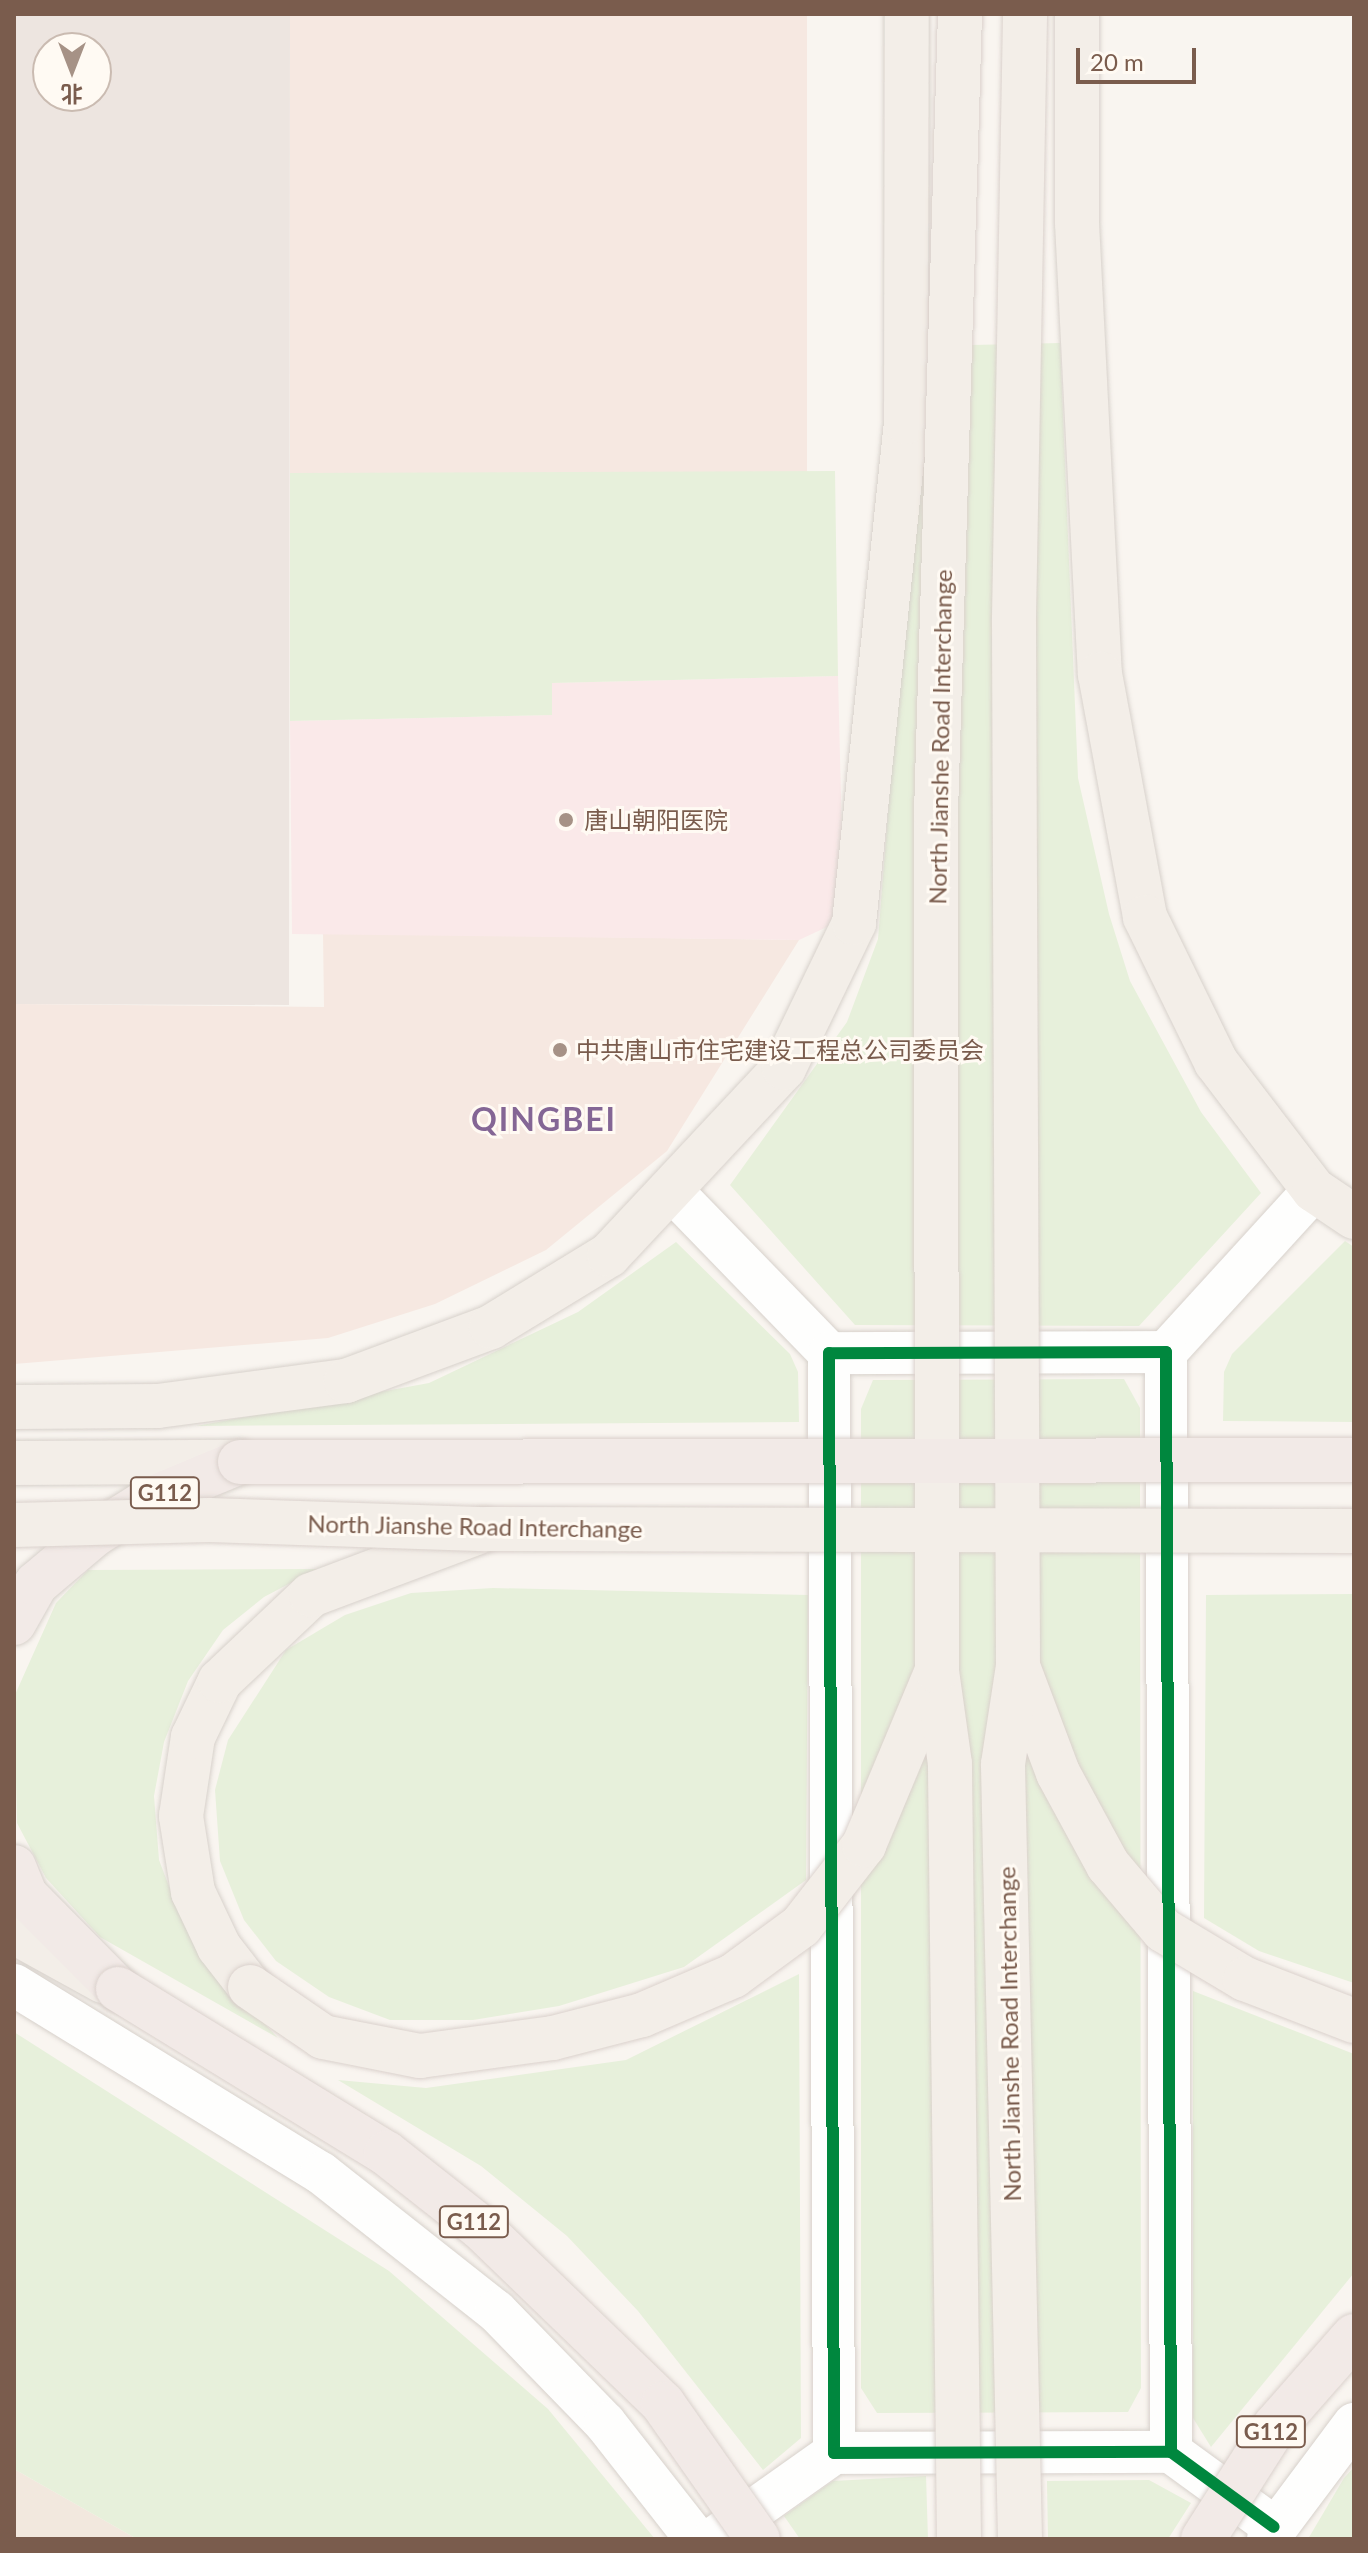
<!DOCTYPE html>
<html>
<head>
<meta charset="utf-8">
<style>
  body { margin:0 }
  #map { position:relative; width:1368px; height:2553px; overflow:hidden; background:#f9f5f0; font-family:Lato,"Noto Sans SC",sans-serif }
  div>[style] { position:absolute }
  .residential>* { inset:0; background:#f2e8de }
  .commercial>* { inset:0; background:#f6e8e1; transform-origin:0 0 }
  .industrial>* { inset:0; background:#ede5e0 }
  .medical>* { inset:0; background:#fae9e9 }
  .green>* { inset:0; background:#e7f0db }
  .roads { filter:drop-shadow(0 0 2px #d7d1cb) drop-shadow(0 0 2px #d7d1cb) }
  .street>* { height:42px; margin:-21px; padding:0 21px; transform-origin:21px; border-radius:21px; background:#fefefd }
  .primary>* { height:44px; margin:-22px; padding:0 22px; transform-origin:22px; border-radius:22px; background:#f3eee8 }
  .highway>* { height:44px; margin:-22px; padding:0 22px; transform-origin:22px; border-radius:22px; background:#f2eae7 }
  .bridges { filter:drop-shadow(0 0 2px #dad1cc) drop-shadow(0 0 2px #dad1cc) }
  .primary-bridge>* { height:44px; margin:-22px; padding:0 22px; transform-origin:22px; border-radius:22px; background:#f3eee8 }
  .highway-bridge>* { height:44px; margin:-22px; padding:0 22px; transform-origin:22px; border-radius:22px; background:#f2eae7 }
  .cycleway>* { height:12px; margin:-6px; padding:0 6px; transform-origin:6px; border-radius:6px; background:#00873e }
  .dots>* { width:22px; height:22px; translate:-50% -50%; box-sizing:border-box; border:4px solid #fffaf3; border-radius:50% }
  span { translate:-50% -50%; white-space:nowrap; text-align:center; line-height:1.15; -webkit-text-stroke:6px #fffaf3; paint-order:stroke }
  .shield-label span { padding:2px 6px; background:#fffaf3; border:2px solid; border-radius:6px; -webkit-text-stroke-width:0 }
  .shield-label { font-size:22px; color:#7a5c4d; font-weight:700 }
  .street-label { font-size:24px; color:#7a5c4d }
  .poi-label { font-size:24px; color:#7a5c4d }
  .left { translate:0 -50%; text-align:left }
  .district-label { font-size:32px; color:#846695; font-weight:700; letter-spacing:2px }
  .frame { position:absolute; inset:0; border:16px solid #7a5c4d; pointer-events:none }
  .north { position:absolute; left:32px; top:32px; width:80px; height:80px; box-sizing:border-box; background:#fffaf3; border:2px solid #cabbb1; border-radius:50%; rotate:180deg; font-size:22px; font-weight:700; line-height:32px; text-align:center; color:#7a5c4d }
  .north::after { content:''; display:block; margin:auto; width:28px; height:36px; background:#a69286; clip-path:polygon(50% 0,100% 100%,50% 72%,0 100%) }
  .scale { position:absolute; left:1076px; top:48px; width:120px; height:36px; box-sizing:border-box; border:4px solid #7a5c4d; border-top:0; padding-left:10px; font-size:24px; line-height:28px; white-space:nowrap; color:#7a5c4d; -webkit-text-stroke:6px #fffaf3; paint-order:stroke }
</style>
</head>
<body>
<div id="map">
  <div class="residential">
    <div style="clip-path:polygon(14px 2469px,137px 2539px,14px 2539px)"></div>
  </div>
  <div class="commercial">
    <div style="left:290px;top:14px;width:517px;height:459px"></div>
    <div style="clip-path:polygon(323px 933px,799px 940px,667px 1151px,546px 1250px,435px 1304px,328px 1338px,14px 1364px,14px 1004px,324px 1007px)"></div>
  </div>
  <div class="industrial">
    <div style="clip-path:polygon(evenodd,14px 14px,290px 14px,289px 1005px,14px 1004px,14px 14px,48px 48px,96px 48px,96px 96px,48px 96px,48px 48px)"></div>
  </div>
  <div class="medical">
    <div style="clip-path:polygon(838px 676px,844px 919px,799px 940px,292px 934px,290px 721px,551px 715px,551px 683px)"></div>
  </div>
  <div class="green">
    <div style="clip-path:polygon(1060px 343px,1078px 778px,1109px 914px,1130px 981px,1201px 1112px,1261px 1193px,1139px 1326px,855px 1325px,730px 1185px,847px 1022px,878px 939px,925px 346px)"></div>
    <div style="clip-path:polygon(835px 471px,838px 676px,552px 683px,552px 715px,290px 721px,290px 473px)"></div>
    <div style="clip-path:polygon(1345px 1241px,1354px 1247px,1354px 1422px,1223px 1421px,1224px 1372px,1232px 1354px)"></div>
    <div style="clip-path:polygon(676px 1242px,790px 1354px,798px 1372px,799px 1422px,196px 1426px,429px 1383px,578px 1312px)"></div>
    <div style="clip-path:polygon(1124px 1379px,1140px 1408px,1141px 2388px,1128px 2412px,877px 2413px,861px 2388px,861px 1409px,873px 1380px)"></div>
    <div style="clip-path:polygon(317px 1569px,264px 1597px,223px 1630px,188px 1681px,164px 1742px,154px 1796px,159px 1860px,178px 1910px,204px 1959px,278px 2038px,100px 1937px,46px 1878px,17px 1823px,14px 1697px,56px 1603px,88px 1570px)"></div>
    <div style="clip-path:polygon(493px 1588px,808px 1595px,806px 1880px,684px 1967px,559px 2006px,473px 2020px,390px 2020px,329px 1997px,276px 1961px,244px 1920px,220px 1861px,215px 1790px,228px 1740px,286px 1650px,345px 1615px,411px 1593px)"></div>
    <div style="clip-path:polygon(1354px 1594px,1354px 1983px,1259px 1951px,1204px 1918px,1206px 1595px)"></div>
    <div style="clip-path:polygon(799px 1974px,801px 2438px,763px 2470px,638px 2311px,567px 2236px,481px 2166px,338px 2080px,426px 2088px,626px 2060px)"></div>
    <div style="clip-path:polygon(1193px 1991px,1354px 2054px,1354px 2273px,1211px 2447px,1193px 2418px)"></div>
    <div style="clip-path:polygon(14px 2032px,389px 2271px,548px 2409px,655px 2539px,137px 2539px,14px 2469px)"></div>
    <div style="clip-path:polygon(1354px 2467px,1354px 2539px,1308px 2539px,1344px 2478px)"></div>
    <div style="clip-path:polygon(926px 2476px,928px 2539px,800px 2539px,784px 2516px,833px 2481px)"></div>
    <div style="clip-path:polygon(1149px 2480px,1191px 2503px,1168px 2539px,1048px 2539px,1047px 2481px)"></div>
  </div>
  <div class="roads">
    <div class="street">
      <div style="left:674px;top:1193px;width:223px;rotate:45.9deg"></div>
      <div style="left:1166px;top:1352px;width:219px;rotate:-47.6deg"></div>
      <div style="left:14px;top:1985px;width:360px;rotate:31.5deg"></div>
      <div style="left:321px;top:2173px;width:223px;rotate:38.3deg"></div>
      <div style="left:496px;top:2311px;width:156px;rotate:45.8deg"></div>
      <div style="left:605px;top:2423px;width:147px;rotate:51.9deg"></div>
      <div style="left:1171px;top:2452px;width:1100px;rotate:-90.26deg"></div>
      <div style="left:1166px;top:1352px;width:337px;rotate:179.8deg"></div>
      <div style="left:829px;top:1353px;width:1100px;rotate:89.74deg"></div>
      <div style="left:834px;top:2453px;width:337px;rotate:-0.2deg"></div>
      <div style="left:1171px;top:2452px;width:127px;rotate:36.1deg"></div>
      <div style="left:714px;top:2538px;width:147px;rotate:-35.3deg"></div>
      <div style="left:1268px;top:2539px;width:144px;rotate:-53.2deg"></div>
    </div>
    <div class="primary">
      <div style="left:1077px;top:14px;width:209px;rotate:90deg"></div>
      <div style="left:1077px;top:223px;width:452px;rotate:87.1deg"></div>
      <div style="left:1100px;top:674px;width:247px;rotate:79.5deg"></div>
      <div style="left:1145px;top:917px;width:161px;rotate:63.9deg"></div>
      <div style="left:1216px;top:1062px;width:161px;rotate:52.6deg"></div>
      <div style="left:1314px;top:1190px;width:48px;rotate:34deg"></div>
      <div style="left:14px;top:1407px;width:144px;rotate:-0.4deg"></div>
      <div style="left:158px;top:1406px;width:190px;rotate:-7.6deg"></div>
      <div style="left:346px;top:1381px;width:155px;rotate:-20.4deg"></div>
      <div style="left:491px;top:1327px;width:138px;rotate:-31.4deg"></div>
      <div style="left:609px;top:1255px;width:256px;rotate:-46.9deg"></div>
      <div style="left:784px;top:1068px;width:161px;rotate:-64.2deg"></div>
      <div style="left:854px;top:923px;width:504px;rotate:-84.07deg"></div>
      <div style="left:906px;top:422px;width:408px;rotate:-89.9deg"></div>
      <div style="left:14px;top:1463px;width:226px;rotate:-0.3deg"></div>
      <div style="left:14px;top:1932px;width:102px;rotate:28.8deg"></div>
      <div style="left:250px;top:1987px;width:51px;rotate:-127.8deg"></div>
      <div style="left:219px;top:1947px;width:61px;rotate:-115.3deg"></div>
      <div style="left:193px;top:1892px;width:77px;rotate:-99deg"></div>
      <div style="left:181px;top:1816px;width:80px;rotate:-81.4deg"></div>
      <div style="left:193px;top:1737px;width:62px;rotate:-64.3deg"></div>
      <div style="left:220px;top:1681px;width:125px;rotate:-43.4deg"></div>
      <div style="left:311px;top:1595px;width:185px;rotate:-20.6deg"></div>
    </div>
    <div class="highway">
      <div style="left:14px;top:1623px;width:45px;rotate:-60.6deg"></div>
      <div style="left:36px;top:1584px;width:77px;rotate:-40.3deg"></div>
      <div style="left:95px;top:1534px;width:66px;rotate:-32deg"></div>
      <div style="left:151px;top:1499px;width:96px;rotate:-22.6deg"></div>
      <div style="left:14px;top:1867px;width:31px;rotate:68deg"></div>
      <div style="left:26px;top:1896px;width:131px;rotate:45.3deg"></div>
    </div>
  </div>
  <div class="bridges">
    <div class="primary-bridge">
      <div style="left:14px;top:1525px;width:195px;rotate:-1.5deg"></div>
      <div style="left:209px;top:1520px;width:277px;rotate:1.9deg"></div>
      <div style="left:486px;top:1529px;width:868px;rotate:0.13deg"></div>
      <div style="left:1019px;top:1669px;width:111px;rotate:69.4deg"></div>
      <div style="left:1058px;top:1773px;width:105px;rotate:61.5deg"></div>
      <div style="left:1108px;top:1865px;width:85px;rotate:49.8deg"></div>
      <div style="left:1163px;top:1930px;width:96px;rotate:30.9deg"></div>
      <div style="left:1245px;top:1979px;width:117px;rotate:21.1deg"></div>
      <div style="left:250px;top:1987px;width:88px;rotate:34.4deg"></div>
      <div style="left:323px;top:2037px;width:99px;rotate:11.1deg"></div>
      <div style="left:420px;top:2056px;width:134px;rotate:-7.7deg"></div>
      <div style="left:553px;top:2038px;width:92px;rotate:-14.5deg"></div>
      <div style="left:642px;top:2015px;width:99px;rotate:-23.2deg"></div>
      <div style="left:733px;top:1976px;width:84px;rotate:-36.3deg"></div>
      <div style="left:801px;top:1926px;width:103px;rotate:-52.1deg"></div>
      <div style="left:864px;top:1845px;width:186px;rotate:-67.3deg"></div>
      <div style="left:959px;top:2539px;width:775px;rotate:-90.67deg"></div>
      <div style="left:950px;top:1764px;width:94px;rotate:-98deg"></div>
      <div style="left:937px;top:1671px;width:858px;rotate:-90.07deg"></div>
      <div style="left:936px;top:813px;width:799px;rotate:-88.28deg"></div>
      <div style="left:1020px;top:2539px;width:775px;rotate:-91.26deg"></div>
      <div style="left:1003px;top:1764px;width:99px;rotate:-81.3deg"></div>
      <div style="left:1018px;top:1666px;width:1049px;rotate:-90.22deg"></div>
      <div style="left:1014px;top:617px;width:603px;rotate:-88.95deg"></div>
    </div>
    <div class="highway-bridge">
      <div style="left:240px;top:1462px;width:1114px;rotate:-0.1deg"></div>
      <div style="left:118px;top:1989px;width:314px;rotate:31.5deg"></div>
      <div style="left:386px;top:2153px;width:121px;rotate:38.3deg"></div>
      <div style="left:481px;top:2228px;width:253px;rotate:44deg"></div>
      <div style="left:663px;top:2404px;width:165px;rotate:54.9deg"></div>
      <div style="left:1203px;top:2539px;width:134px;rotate:-57.5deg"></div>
      <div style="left:1275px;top:2426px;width:120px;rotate:-48.7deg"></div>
    </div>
  </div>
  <div class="cycleway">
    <div style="left:1171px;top:2452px;width:1100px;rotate:-90.26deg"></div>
    <div style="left:1166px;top:1352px;width:337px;rotate:179.8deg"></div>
    <div style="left:829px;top:1353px;width:1100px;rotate:89.74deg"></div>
    <div style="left:834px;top:2453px;width:337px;rotate:-0.2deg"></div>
    <div style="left:1171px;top:2452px;width:127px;rotate:36.1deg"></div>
  </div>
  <div class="dots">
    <div style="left:566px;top:820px;background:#a69286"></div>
    <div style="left:560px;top:1050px;background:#a69286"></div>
  </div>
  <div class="shield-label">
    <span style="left:165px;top:1493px">G112</span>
    <span style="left:474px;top:2222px">G112</span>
    <span style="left:1271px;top:2432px">G112</span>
  </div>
  <div class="street-label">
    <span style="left:940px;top:737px;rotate:-89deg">North Jianshe Road Interchange</span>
    <span style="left:475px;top:1526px;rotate:1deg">North Jianshe Road Interchange</span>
    <span style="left:1009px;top:2034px;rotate:-91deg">North Jianshe Road Interchange</span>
  </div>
  <div class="poi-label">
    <span class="left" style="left:584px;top:820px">唐山朝阳医院</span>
    <span class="left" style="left:576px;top:1050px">中共唐山市住宅建设工程总公司委员会</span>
  </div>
  <div class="district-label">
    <span style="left:544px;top:1119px">QINGBEI</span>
  </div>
  <div class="frame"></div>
  <div class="north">北</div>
  <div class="scale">20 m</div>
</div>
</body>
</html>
